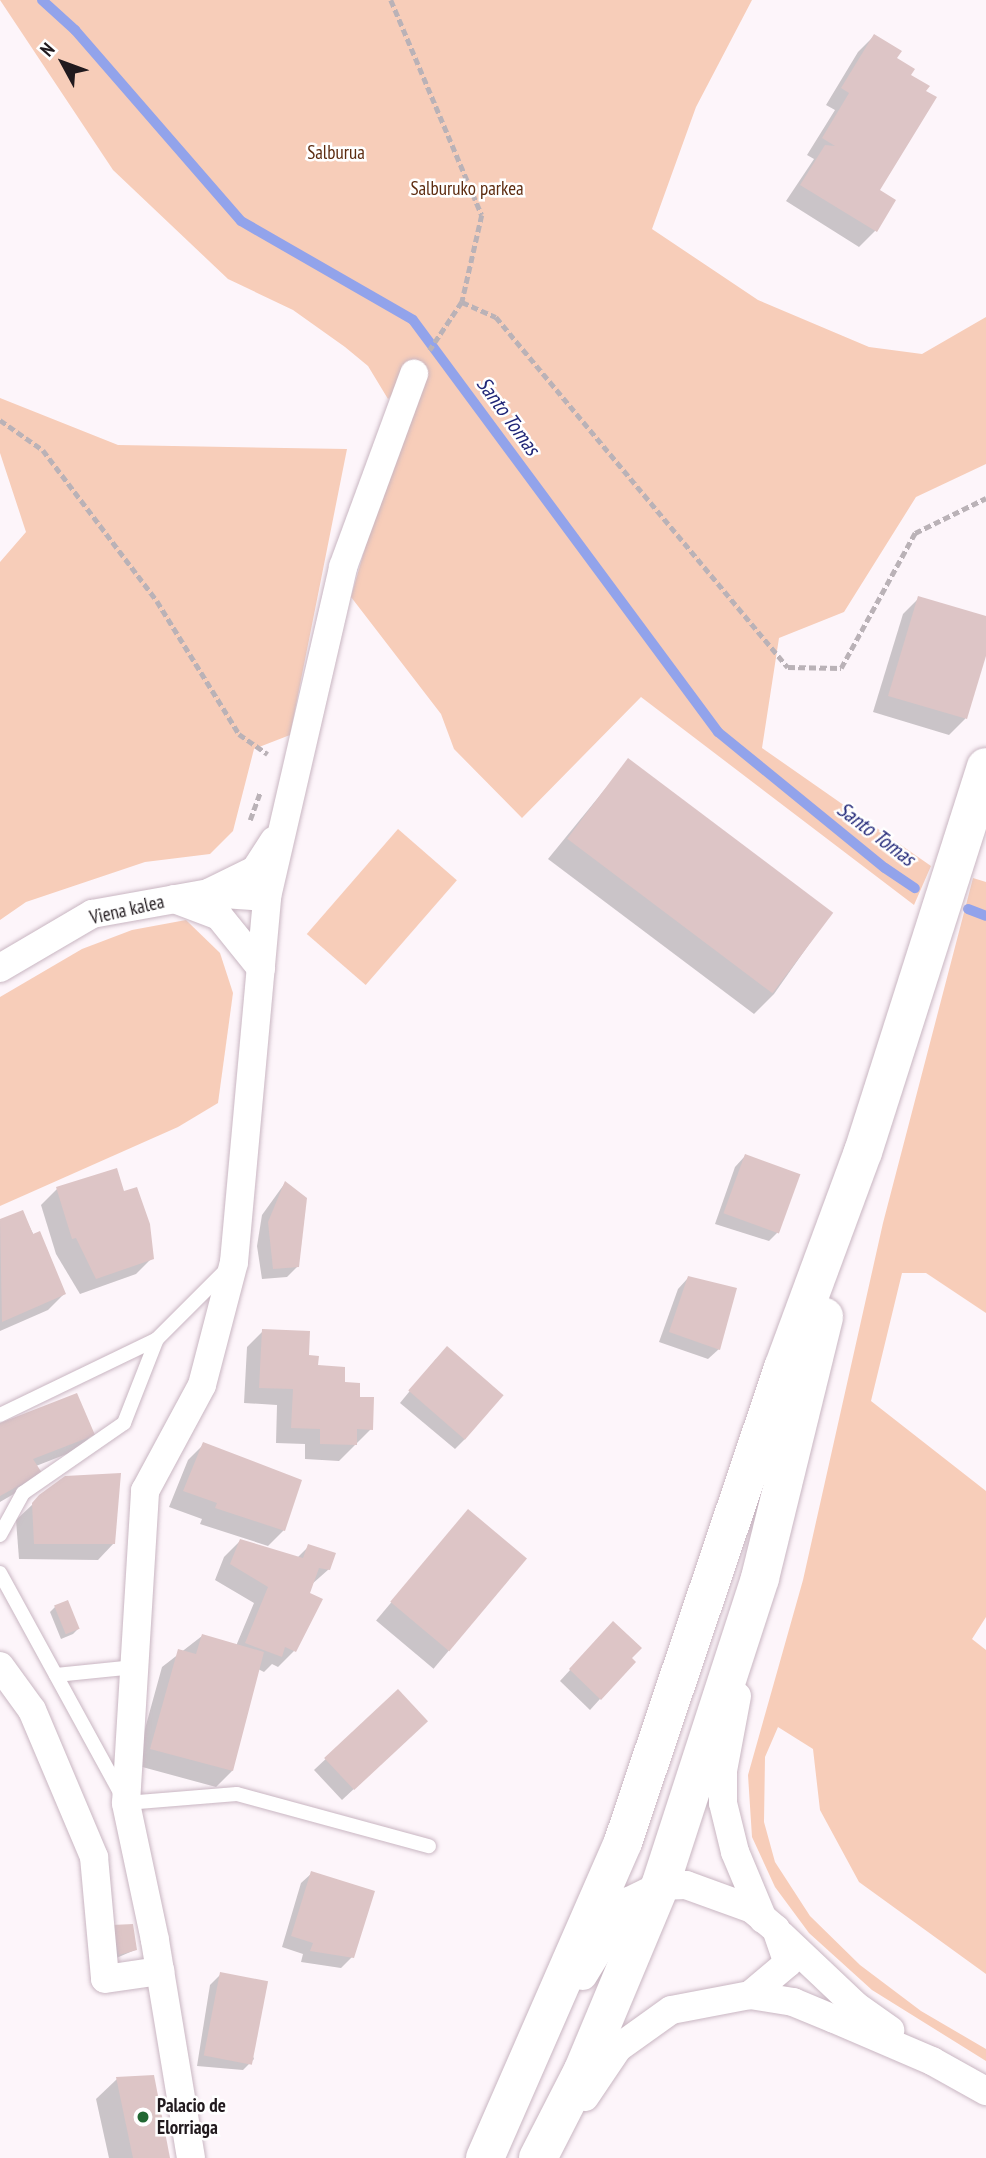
<!DOCTYPE html>
<html>
<head>
<meta charset="utf-8">
<style>
  body { margin:0 }
  #map { position:relative; width:986px; height:2158px; overflow:hidden; background:#fdf5fa; font-family:"PT Sans Narrow",sans-serif }
  div>[style] { position:absolute }
  .green>* { inset:0; background:#f7cdb9; transform-origin:0 0 }
  .shadow>* { inset:0; background:#0003; transform-origin:0 0 }
  .stream>* { height:10px; margin:-5px; padding:0 5px; transform-origin:5px; border-radius:5px; background:#92a3eb }
  .building>* { inset:0; background:#ddc5c6; transform-origin:0 0 }
  .path>* { height:4.5px; margin-top:-2.25px; transform-origin:0; background:repeating-linear-gradient(90deg,#bab2b7 0 7px,transparent 0 10.5px) }
  .roads { filter:drop-shadow(0 0 2px #c9b6c2) drop-shadow(0 0 2px #c9b6c2) }
  .lane>* { height:14px; margin:-7px; padding:0 7px; transform-origin:7px; border-radius:7px; background:#fff }
  .street>* { height:28px; margin:-14px; padding:0 14px; transform-origin:14px; border-radius:14px; background:#fff }
  .primary>* { height:38px; margin:-19px; padding:0 19px; transform-origin:19px; border-radius:19px; background:#fff }
  .dots>* { width:19px; height:19px; translate:-50% -50%; box-sizing:border-box; border:4px solid #fff; border-radius:50% }
  span { translate:-50% -50%; white-space:nowrap; text-align:center; line-height:1.15; -webkit-text-stroke:5px #fff; paint-order:stroke }
  .park-label { font-size:19px; color:#5d2c10 }
  .street-label { font-size:19px; color:#211a1e }
  .poi-label { font-size:19px; color:#211a1e; font-weight:700 }
  .left { translate:0 -50%; text-align:left }
  .water-label { font-size:21px; color:#202677; font-style:italic }
  .north { position:absolute; left:28px; top:28px; width:70px; height:70px; -webkit-text-stroke:5px #fff; paint-order:stroke; rotate:311deg; font-size:19px; font-weight:700; line-height:28px; text-align:center; color:#211a1e }
  .north::after { content:''; display:block; margin:auto; width:24px; height:32px; background:#211a1e; clip-path:polygon(50% 0,100% 100%,50% 72%,0 100%) }
</style>
</head>
<body>
<div id="map">
  <div class="green">
    <div style="clip-path:polygon(0 0,752px 0,696px 107px,652px 229px,758px 300px,869px 347px,922px 354px,986px 317px,986px 464px,916px 497px,844px 612px,779px 638px,762px 748px,931px 866px,914px 905px,641px 697px,522px 818px,454px 749px,441px 714px,351px 597px,406px 405px,391px 396px,388px 399px,368px 366px,345px 347px,293px 310px,228px 279px,113px 170px)"></div>
    <div style="clip-path:polygon(0 398px,118px 445px,347px 449px,290px 735px,254px 749px,233px 831px,210px 854px,145px 862px,26px 902px,0 920px,0 562px,26px 532px,0 453px)"></div>
    <div style="left:398px;top:829px;width:78px;height:139px;rotate:41deg"></div>
    <div style="clip-path:polygon(973px 878px,986px 882px,986px 1313px,926px 1273px,902px 1273px,871px 1401px,986px 1491px,986px 1617px,972px 1639px,986px 1650px,986px 1974px,859px 1882px,820px 1810px,813px 1749px,778px 1727px,765px 1757px,764px 1822px,775px 1862px,810px 1916px,860px 1965px,921px 2011px,986px 2049px,986px 2061px,872px 1990px,809px 1933px,775px 1887px,752px 1837px,748px 1775px,803px 1580px,883px 1223px)"></div>
    <div style="clip-path:polygon(186px 920px,220px 953px,233px 993px,218px 1103px,178px 1127px,0 1206px,0 997px,82px 949px,132px 930px)"></div>
  </div>
  <div class="shadow">
    <div style="clip-path:polygon(874px 36px,909px 75px,877px 190px,875px 231px,859px 247px,786px 201px,814px 159px,807px 155px,835px 110px,826px 105px,858px 52px)"></div>
    <div style="clip-path:polygon(919px 598px,986px 618px,986px 649px,965px 719px,949px 735px,873px 712px,903px 614px)"></div>
    <div style="clip-path:polygon(628px 761px,831px 913px,774px 994px,754px 1014px,548px 859px)"></div>
    <div style="clip-path:polygon(745px 1156px,780px 1230px,769px 1241px,715px 1224px,735px 1167px)"></div>
    <div style="clip-path:polygon(285px 1183px,298px 1266px,287px 1277px,262px 1279px,257px 1246px,262px 1215px)"></div>
    <div style="clip-path:polygon(57px 1189px,123px 1193px,152px 1258px,136px 1274px,80px 1294px,56px 1254px,41px 1205px)"></div>
    <div style="clip-path:polygon(22px 1212px,64px 1294px,48px 1310px,0 1331px,0 1221px)"></div>
    <div style="clip-path:polygon(688px 1278px,719px 1349px,708px 1359px,659px 1342px,678px 1289px)"></div>
    <div style="clip-path:polygon(263px 1331px,307px 1357px,358px 1398px,371px 1429px,339px 1461px,305px 1459px,305px 1444px,276px 1443px,277px 1405px,244px 1403px,247px 1347px)"></div>
    <div style="clip-path:polygon(436px 1359px,465px 1439px,455px 1449px,400px 1403px)"></div>
    <div style="clip-path:polygon(0 1425px,93px 1434px,77px 1450px,36px 1466px,40px 1472px,24px 1488px,0 1502px)"></div>
    <div style="clip-path:polygon(204px 1444px,284px 1530px,268px 1546px,200px 1524px,202px 1519px,169px 1507px,188px 1460px)"></div>
    <div style="clip-path:polygon(33px 1504px,114px 1543px,98px 1560px,19px 1559px,16px 1520px)"></div>
    <div style="left:468px;top:1511px;width:75px;height:143px;rotate:40deg"></div>
    <div style="clip-path:polygon(240px 1541px,297px 1558px,309px 1546px,329px 1569px,311px 1585px,294px 1651px,278px 1667px,272px 1664px,264px 1672px,258px 1669px,232px 1771px,216px 1787px,135px 1765px,162px 1667px,202px 1636px,236px 1646px,254px 1603px,215px 1580px,224px 1557px)"></div>
    <div style="clip-path:polygon(55px 1607px,78px 1629px,73px 1634px,61px 1639px,50px 1612px)"></div>
    <div style="clip-path:polygon(603px 1634px,600px 1699px,590px 1710px,560px 1681px)"></div>
    <div style="clip-path:polygon(398px 1691px,415px 1732px,342px 1800px,314px 1770px)"></div>
    <div style="clip-path:polygon(312px 1873px,352px 1957px,341px 1968px,301px 1962px,303px 1954px,282px 1947px,301px 1883px)"></div>
    <div style="clip-path:polygon(108px 1932px,135px 1950px,114px 1959px)"></div>
    <div style="clip-path:polygon(221px 1974px,254px 2059px,243px 2070px,197px 2066px,210px 1985px)"></div>
    <div style="clip-path:polygon(117px 2079px,168px 2158px,109px 2158px,96px 2099px)"></div>
  </div>
  <div class="stream">
    <div style="left:42px;top:0;width:45px;rotate:42.3deg"></div>
    <div style="left:75px;top:30px;width:253px;rotate:49deg"></div>
    <div style="left:241px;top:221px;width:198px;rotate:29.9deg"></div>
    <div style="left:413px;top:320px;width:513px;rotate:53.49deg"></div>
    <div style="left:718px;top:732px;width:215px;rotate:39.2deg"></div>
    <div style="left:885px;top:868px;width:36px;rotate:34deg"></div>
    <div style="left:968px;top:909px;width:19px;rotate:21deg"></div>
  </div>
  <div class="building">
    <div style="clip-path:polygon(874px 34px,902px 51px,897px 58px,915px 69px,911px 75px,930px 86px,926px 91px,937px 97px,880px 190px,896px 200px,877px 232px,800px 185px,825px 145px,835px 146px,822px 138px,849px 93px,841px 88px)"></div>
    <div style="clip-path:polygon(918px 596px,986px 616px,986px 656px,967px 719px,888px 696px)"></div>
    <div style="left:628px;top:758px;width:257px;height:101px;rotate:37deg"></div>
    <div style="left:745px;top:1154px;width:59px;height:63px;rotate:20deg"></div>
    <div style="clip-path:polygon(117px 1168px,124px 1191px,137px 1187px,150px 1224px,154px 1259px,96px 1279px,76px 1238px,72px 1239px,56px 1187px)"></div>
    <div style="clip-path:polygon(285px 1181px,307px 1198px,299px 1267px,273px 1269px,268px 1222px)"></div>
    <div style="clip-path:polygon(23px 1210px,33px 1234px,40px 1231px,66px 1294px,2px 1322px,0 1219px)"></div>
    <div style="clip-path:polygon(688px 1276px,737px 1288px,720px 1350px,669px 1332px)"></div>
    <div style="clip-path:polygon(262px 1329px,310px 1331px,309px 1355px,319px 1356px,318px 1365px,345px 1367px,345px 1382px,360px 1383px,360px 1397px,374px 1397px,373px 1430px,357px 1429px,357px 1445px,320px 1444px,320px 1429px,291px 1428px,293px 1389px,259px 1388px)"></div>
    <div style="left:447px;top:1346px;width:75px;height:59px;rotate:41deg"></div>
    <div style="clip-path:polygon(77px 1393px,95px 1435px,33px 1459px,42px 1473px,0 1496px,0 1423px)"></div>
    <div style="clip-path:polygon(203px 1442px,302px 1480px,285px 1531px,215px 1508px,217px 1503px,183px 1491px)"></div>
    <div style="clip-path:polygon(121px 1473px,115px 1544px,34px 1544px,32px 1503px,39px 1495px,65px 1476px)"></div>
    <div style="left:468px;top:1509px;width:77px;height:121px;rotate:40deg"></div>
    <div style="clip-path:polygon(240px 1539px,303px 1558px,308px 1544px,336px 1553px,330px 1570px,319px 1568px,310px 1593px,323px 1599px,296px 1652px,285px 1647px,282px 1657px,245px 1643px,268px 1587px,230px 1564px)"></div>
    <div style="left:68px;top:1600px;width:31px;height:15px;rotate:68deg"></div>
    <div style="clip-path:polygon(613px 1621px,642px 1648px,632px 1658px,636px 1662px,601px 1700px,569px 1669px)"></div>
    <div style="clip-path:polygon(202px 1634px,264px 1652px,233px 1771px,150px 1749px,178px 1649px,196px 1654px)"></div>
    <div style="left:398px;top:1689px;width:44px;height:101px;rotate:47deg"></div>
    <div style="clip-path:polygon(311px 1871px,375px 1891px,354px 1958px,310px 1951px,313px 1943px,291px 1936px)"></div>
    <div style="clip-path:polygon(133px 1924px,137px 1950px,119px 1955px,112px 1925px)"></div>
    <div style="left:220px;top:1972px;width:49px;height:85px;rotate:11deg"></div>
    <div style="clip-path:polygon(154px 2075px,170px 2158px,133px 2158px,116px 2077px)"></div>
  </div>
  <div class="path">
    <div style="left:391px;top:0;width:233px;rotate:67.1deg"></div>
    <div style="left:482px;top:215px;width:89px;rotate:102.9deg"></div>
    <div style="left:462px;top:302px;width:58px;rotate:123.7deg"></div>
    <div style="left:462px;top:302px;width:37px;rotate:24deg"></div>
    <div style="left:496px;top:317px;width:456px;rotate:50.2deg"></div>
    <div style="left:788px;top:667px;width:53px;rotate:1.1deg"></div>
    <div style="left:841px;top:668px;width:154px;rotate:-61.3deg"></div>
    <div style="left:915px;top:533px;width:79px;rotate:-26.2deg"></div>
    <div style="left:0;top:420px;width:52px;rotate:34.9deg"></div>
    <div style="left:43px;top:450px;width:189px;rotate:52.9deg"></div>
    <div style="left:157px;top:601px;width:156px;rotate:58.3deg"></div>
    <div style="left:239px;top:734px;width:35px;rotate:35deg"></div>
    <div style="left:250px;top:820px;width:30px;rotate:-70deg"></div>
  </div>
  <div class="roads">
    <div class="lane">
      <div style="left:0;top:1415px;width:174px;rotate:-25.8deg"></div>
      <div style="left:0;top:1535px;width:48px;rotate:-61.3deg"></div>
      <div style="left:23px;top:1493px;width:123px;rotate:-34.7deg"></div>
      <div style="left:124px;top:1423px;width:90px;rotate:-68.6deg"></div>
      <div style="left:157px;top:1339px;width:98px;rotate:-45deg"></div>
      <div style="left:0;top:1573px;width:262px;rotate:61.3deg"></div>
      <div style="left:126px;top:1803px;width:111px;rotate:-4.6deg"></div>
      <div style="left:237px;top:1794px;width:199px;rotate:15.2deg"></div>
      <div style="left:56px;top:1675px;width:79px;rotate:-5.8deg"></div>
    </div>
    <div class="street">
      <div style="left:210px;top:892px;width:50px;rotate:-26.1deg"></div>
      <div style="left:255px;top:870px;width:35px;rotate:-57deg"></div>
      <div style="left:174px;top:899px;width:48px;rotate:20.7deg"></div>
      <div style="left:219px;top:916px;width:67px;rotate:51.1deg"></div>
      <div style="left:0;top:968px;width:107px;rotate:-30.4deg"></div>
      <div style="left:92px;top:914px;width:119px;rotate:-10.2deg"></div>
      <div style="left:209px;top:893px;width:58px;rotate:3.9deg"></div>
      <div style="left:0;top:1666px;width:54px;rotate:54deg"></div>
      <div style="left:32px;top:1710px;width:160px;rotate:67.1deg"></div>
      <div style="left:94px;top:1857px;width:122px;rotate:84.8deg"></div>
      <div style="left:105px;top:1979px;width:56px;rotate:-8.3deg"></div>
      <div style="left:737px;top:1696px;width:76px;rotate:100.6deg"></div>
      <div style="left:723px;top:1771px;width:32px;rotate:90deg"></div>
      <div style="left:723px;top:1803px;width:50px;rotate:76.2deg"></div>
      <div style="left:735px;top:1852px;width:73px;rotate:67.3deg"></div>
      <div style="left:781px;top:1935px;width:103px;rotate:43.4deg"></div>
      <div style="left:856px;top:2006px;width:42px;rotate:35.2deg"></div>
      <div style="left:583px;top:1976px;width:88px;rotate:-58.5deg"></div>
      <div style="left:629px;top:1901px;width:34px;rotate:-26deg"></div>
      <div style="left:660px;top:1886px;width:26px;rotate:-2deg"></div>
      <div style="left:686px;top:1885px;width:70px;rotate:20deg"></div>
      <div style="left:752px;top:1909px;width:31px;rotate:40deg"></div>
      <div style="left:776px;top:1929px;width:36px;rotate:71deg"></div>
      <div style="left:788px;top:1963px;width:50px;rotate:139.9deg"></div>
      <div style="left:750px;top:1995px;width:80px;rotate:169.2deg"></div>
      <div style="left:671px;top:2010px;width:65px;rotate:144.4deg"></div>
      <div style="left:618px;top:2048px;width:59px;rotate:124deg"></div>
      <div style="left:750px;top:1995px;width:44px;rotate:9.2deg"></div>
      <div style="left:793px;top:2002px;width:44px;rotate:22.5deg"></div>
      <div style="left:834px;top:2019px;width:107px;rotate:23.2deg"></div>
      <div style="left:932px;top:2061px;width:62px;rotate:29.1deg"></div>
      <div style="left:191px;top:2158px;width:221px;rotate:-99.4deg"></div>
      <div style="left:155px;top:1940px;width:140px;rotate:-102deg"></div>
      <div style="left:126px;top:1803px;width:313px;rotate:-86.5deg"></div>
      <div style="left:145px;top:1491px;width:120px;rotate:-61.7deg"></div>
      <div style="left:202px;top:1385px;width:127px;rotate:-75.4deg"></div>
      <div style="left:234px;top:1262px;width:366px;rotate:-84.8deg"></div>
      <div style="left:267px;top:897px;width:339px;rotate:-77deg"></div>
      <div style="left:343px;top:567px;width:206px;rotate:-69.8deg"></div>
    </div>
    <div class="primary">
      <div style="left:485px;top:2158px;width:345px;rotate:-66.4deg"></div>
      <div style="left:623px;top:1842px;width:500px;rotate:-71.35deg"></div>
      <div style="left:783px;top:1368px;width:230px;rotate:-69.7deg"></div>
      <div style="left:863px;top:1152px;width:404px;rotate:-72.3deg"></div>
      <div style="left:538px;top:2158px;width:99px;rotate:-62.9deg"></div>
      <div style="left:583px;top:2070px;width:199px;rotate:-67.3deg"></div>
      <div style="left:660px;top:1886px;width:324px;rotate:-72deg"></div>
      <div style="left:760px;top:1578px;width:269px;rotate:-76.2deg"></div>
    </div>
  </div>
  <div class="dots">
    <div style="left:143px;top:2117px;background:#216732"></div>
  </div>
  <div class="park-label">
    <span style="left:336px;top:153px">Salburua</span>
    <span style="left:467px;top:189px">Salburuko parkea</span>
  </div>
  <div class="street-label">
    <span style="left:127px;top:910px;rotate:-13deg">Viena kalea</span>
  </div>
  <div class="poi-label">
    <span class="left" style="left:157px;top:2117px">Palacio de<br>Elorriaga</span>
  </div>
  <div class="water-label">
    <span style="left:508px;top:416px;rotate:54deg">Santo Tomas</span>
    <span style="left:876px;top:834px;rotate:37deg">Santo Tomas</span>
  </div>
  <div class="north">N</div>
</div>
</body>
</html>
